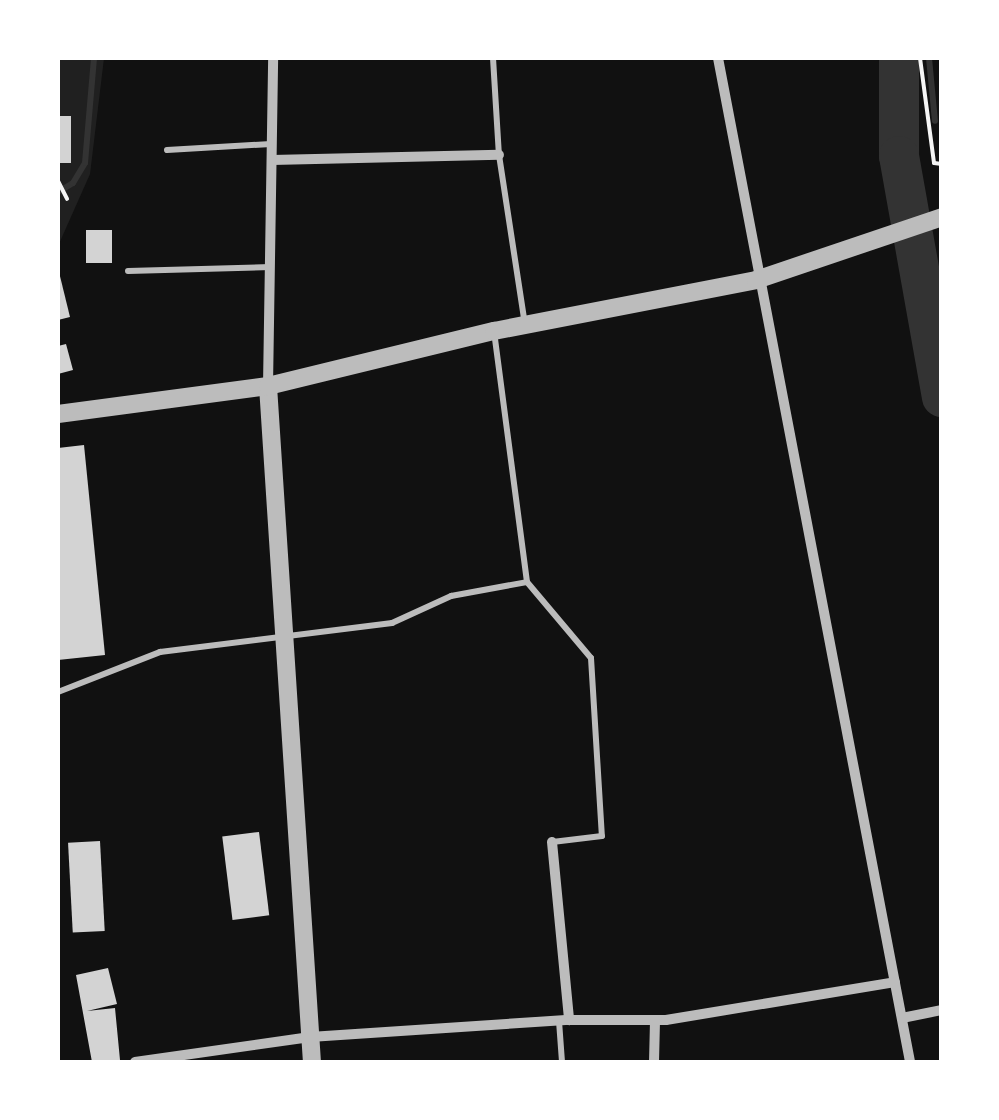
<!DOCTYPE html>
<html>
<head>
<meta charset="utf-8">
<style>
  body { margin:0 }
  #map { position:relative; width:999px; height:1120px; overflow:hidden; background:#111; font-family:"Exo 2",sans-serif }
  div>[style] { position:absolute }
  .green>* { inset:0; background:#202020 }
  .stream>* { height:6px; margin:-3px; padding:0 3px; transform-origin:3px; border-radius:3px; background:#333 }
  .river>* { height:40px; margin:-20px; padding:0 20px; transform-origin:20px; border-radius:20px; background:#333 }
  .building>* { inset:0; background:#d3d3d3; transform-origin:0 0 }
  .path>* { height:4px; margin:-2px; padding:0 2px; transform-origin:2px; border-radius:2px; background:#f5f5f5 }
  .service>* { height:6px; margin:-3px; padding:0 3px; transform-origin:3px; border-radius:3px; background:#bcbcbc }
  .minor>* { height:10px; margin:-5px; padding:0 5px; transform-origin:5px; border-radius:5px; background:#bcbcbc }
  .tertiary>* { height:18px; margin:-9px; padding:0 9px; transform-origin:9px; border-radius:9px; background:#bcbcbc }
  span { translate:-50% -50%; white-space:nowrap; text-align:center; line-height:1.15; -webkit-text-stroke:8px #fff; paint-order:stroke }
  .frame { position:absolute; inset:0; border:60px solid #fff; pointer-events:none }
</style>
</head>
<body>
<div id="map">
  <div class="green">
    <div style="clip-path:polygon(58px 58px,104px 58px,90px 174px,58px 246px)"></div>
  </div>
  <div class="stream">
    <div style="left:929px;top:58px;width:63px;rotate:84.6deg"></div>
    <div style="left:58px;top:192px;width:17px;rotate:-31deg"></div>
    <div style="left:73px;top:183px;width:23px;rotate:-59deg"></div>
    <div style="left:85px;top:163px;width:105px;rotate:-85.1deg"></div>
  </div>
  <div class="river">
    <div style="left:899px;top:58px;width:98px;rotate:90deg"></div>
    <div style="left:899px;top:156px;width:245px;rotate:79.9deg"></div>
  </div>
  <div class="building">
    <div style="left:58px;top:116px;width:13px;height:47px"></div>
    <div style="left:86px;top:230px;width:26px;height:33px"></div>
    <div style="clip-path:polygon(58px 268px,70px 317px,58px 320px)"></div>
    <div style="clip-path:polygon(66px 344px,73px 370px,58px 374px,58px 346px)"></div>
    <div style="clip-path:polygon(84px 445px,105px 655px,58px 660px,58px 448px)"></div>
    <div style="left:259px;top:832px;width:84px;height:37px;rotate:83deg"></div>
    <div style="left:100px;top:841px;width:90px;height:32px;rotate:87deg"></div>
    <div style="clip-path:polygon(108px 968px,117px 1004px,87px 1011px,115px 1008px,120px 1060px,92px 1062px,76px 975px)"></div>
  </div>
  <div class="path">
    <div style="left:920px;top:58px;width:106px;rotate:82.4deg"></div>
    <div style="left:934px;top:163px;width:8px;rotate:7deg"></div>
    <div style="left:58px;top:181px;width:20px;rotate:63deg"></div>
  </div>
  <div class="service">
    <div style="left:493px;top:58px;width:97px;rotate:86.5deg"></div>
    <div style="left:499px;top:155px;width:171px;rotate:81.3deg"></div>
    <div style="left:167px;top:150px;width:104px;rotate:-3.3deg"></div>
    <div style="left:128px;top:271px;width:143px;rotate:-1.6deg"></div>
    <div style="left:527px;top:582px;width:99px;rotate:49.9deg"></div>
    <div style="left:591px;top:658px;width:178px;rotate:86.5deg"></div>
    <div style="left:602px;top:836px;width:50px;rotate:173.2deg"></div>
    <div style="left:58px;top:692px;width:110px;rotate:-21.4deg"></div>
    <div style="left:160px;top:652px;width:234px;rotate:-7.1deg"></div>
    <div style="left:392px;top:623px;width:65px;rotate:-24.6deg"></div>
    <div style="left:451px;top:596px;width:77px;rotate:-10.4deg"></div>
    <div style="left:527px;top:582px;width:252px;rotate:-97.5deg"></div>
    <div style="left:559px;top:1021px;width:41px;rotate:85.8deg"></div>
  </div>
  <div class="minor">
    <div style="left:718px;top:58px;width:1022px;rotate:79.17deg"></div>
    <div style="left:272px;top:160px;width:227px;rotate:-1.3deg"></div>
    <div style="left:268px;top:386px;width:328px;rotate:-89.1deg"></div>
    <div style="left:552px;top:842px;width:179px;rotate:84.5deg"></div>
    <div style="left:902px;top:1018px;width:41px;rotate:-11.3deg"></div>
    <div style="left:135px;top:1062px;width:177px;rotate:-8.1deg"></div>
    <div style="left:310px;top:1037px;width:260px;rotate:-3.8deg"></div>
    <div style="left:569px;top:1020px;width:97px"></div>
    <div style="left:666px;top:1020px;width:232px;rotate:-9.4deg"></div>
    <div style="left:654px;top:1062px;width:42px;rotate:-88.6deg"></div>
  </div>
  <div class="tertiary">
    <div style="left:268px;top:386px;width:677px;rotate:86.28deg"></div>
    <div style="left:58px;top:414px;width:212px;rotate:-7.6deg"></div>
    <div style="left:268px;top:386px;width:233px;rotate:-13.7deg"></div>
    <div style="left:494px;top:331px;width:267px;rotate:-11deg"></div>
    <div style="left:756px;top:280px;width:196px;rotate:-18.7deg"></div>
  </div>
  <div class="frame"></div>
</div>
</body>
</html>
